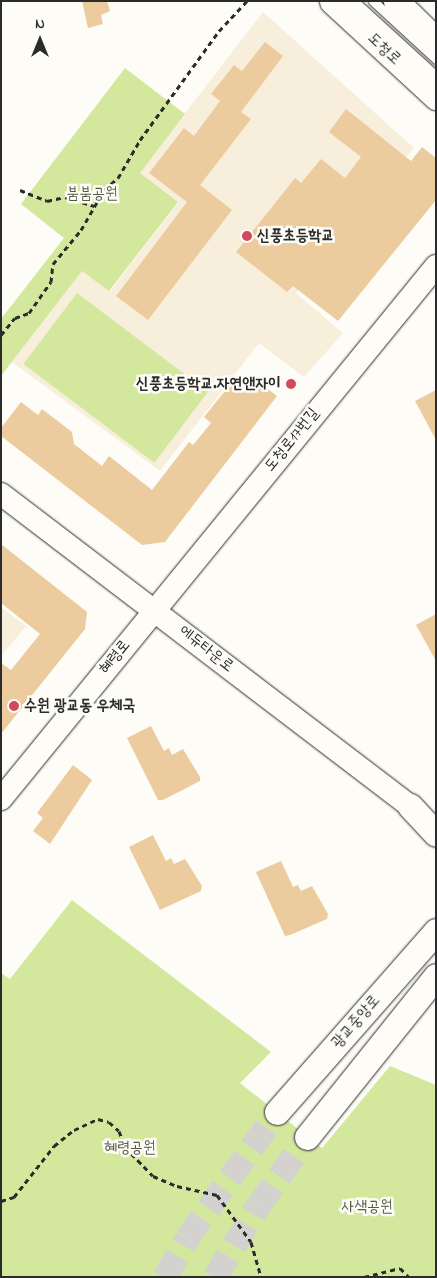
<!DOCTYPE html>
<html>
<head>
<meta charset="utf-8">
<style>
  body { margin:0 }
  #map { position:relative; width:437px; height:1278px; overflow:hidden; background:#fdfcf7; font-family:"Indie Flower","Poor Story",sans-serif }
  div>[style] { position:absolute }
  .built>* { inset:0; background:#f8eedc }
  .green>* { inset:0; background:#d3e89d; transform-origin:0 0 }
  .building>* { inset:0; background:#eccc9e }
  .secondary-tunnel>* { height:25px; margin-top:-12.5px; transform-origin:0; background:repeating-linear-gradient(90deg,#d3d2ce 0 25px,transparent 0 37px) }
  .path>* { height:3px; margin-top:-1.5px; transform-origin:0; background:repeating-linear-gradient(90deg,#2b2b2b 0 5px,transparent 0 9px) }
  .roads { filter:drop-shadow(0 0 1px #2b2b2b) drop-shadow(0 0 1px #2b2b2b) }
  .service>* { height:9px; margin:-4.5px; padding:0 4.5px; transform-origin:4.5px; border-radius:4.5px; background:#fdfcf7 }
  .tertiary>* { height:22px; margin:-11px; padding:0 11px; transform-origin:11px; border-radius:11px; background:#fdfcf7 }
  .secondary>* { height:25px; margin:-12.5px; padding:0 12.5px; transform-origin:12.5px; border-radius:12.5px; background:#fdfcf7 }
  .dots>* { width:14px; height:14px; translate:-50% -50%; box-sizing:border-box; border:2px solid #fdfcf7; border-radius:50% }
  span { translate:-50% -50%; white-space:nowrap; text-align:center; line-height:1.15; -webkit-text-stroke:5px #fdfcf7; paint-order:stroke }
  .street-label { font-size:16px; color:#2b2b2b }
  .park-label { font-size:16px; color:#555a48 }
  .poi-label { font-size:16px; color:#2b2b2b; font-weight:700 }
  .left { translate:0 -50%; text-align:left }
  .right { translate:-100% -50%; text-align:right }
  .frame { position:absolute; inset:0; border:2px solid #2b2b2b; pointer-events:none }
  .north { position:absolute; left:15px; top:15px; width:50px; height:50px; -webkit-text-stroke:4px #fdfcf7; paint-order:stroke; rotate:0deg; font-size:14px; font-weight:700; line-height:20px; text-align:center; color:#2b2b2b }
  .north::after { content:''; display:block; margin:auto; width:18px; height:22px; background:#2b2b2b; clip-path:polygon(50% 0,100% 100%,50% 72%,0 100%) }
</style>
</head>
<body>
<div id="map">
  <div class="built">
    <div style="clip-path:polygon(263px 12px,414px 148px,296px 293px,343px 333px,304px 377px,259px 343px,160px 471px,12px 362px,82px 271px,110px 291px,178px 203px,139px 173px)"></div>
    <div style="clip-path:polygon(1px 607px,26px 626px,1px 656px)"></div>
  </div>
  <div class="green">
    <div style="clip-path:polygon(125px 68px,185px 114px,140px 173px,178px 202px,109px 291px,82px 271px,1px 376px,1px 319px,64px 238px,21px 204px)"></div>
    <div style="left:77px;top:293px;width:164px;height:89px;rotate:37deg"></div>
    <div style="clip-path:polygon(72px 900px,271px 1052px,240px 1083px,322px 1148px,390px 1066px,436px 1085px,436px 1277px,1px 1277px,1px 973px,10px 979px)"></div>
  </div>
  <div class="building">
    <div style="clip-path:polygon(82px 1px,107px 1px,110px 11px,101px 15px,103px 24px,88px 28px)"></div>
    <div style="clip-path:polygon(265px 42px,283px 56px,241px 112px,251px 119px,200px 185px,232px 210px,148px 320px,116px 296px,187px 202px,149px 173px,184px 128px,194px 136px,220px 101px,211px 94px,234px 65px,242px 71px)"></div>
    <div style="clip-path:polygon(346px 109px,411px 161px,422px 147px,436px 158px,436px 200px,338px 321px,293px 286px,287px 292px,236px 252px,295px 178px,301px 183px,321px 159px,345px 178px,361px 157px,329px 132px)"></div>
    <div style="clip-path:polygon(237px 376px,246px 383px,251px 376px,277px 396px,165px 542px,142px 545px,1px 436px,1px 428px,21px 402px,38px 415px,42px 409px,72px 432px,74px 444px,102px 466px,109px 456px,152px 490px,189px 442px,193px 445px,211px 423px,204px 417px)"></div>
    <div style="clip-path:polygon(436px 390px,436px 440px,415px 401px)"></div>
    <div style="clip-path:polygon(1px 544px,87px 612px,85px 629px,1px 734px,1px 663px,11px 670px,40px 634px,1px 603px)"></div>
    <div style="clip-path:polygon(436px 614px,436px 661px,416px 625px)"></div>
    <div style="clip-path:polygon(151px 726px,164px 751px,169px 748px,172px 755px,183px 749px,200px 777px,200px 781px,163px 800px,158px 800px,127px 738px)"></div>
    <div style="clip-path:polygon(73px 765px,92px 780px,50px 844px,33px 831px,43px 818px,37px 813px)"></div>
    <div style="clip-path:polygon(153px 835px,166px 861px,171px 858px,174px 864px,185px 859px,202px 886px,201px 891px,160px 910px,129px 847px)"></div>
    <div style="clip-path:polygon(281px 861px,293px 887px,298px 885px,301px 891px,312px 886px,328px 914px,327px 919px,290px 935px,285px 936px,256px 872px)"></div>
  </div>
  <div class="secondary-tunnel">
    <div style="left:165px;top:1277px;width:45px;rotate:-60.6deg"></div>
    <div style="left:187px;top:1238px;width:155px;rotate:-54.5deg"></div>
    <div style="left:215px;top:1277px;width:83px;rotate:-58.8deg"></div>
    <div style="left:258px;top:1206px;width:85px;rotate:-54.6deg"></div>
  </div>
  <div class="path">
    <div style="left:20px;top:190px;width:29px;rotate:22deg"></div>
    <div style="left:47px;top:201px;width:18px;rotate:-13deg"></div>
    <div style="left:65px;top:197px;width:31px;rotate:17deg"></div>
    <div style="left:1px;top:335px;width:22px;rotate:-51deg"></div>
    <div style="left:15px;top:318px;width:15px;rotate:-20deg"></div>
    <div style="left:29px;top:313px;width:38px;rotate:-55deg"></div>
    <div style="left:51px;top:282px;width:18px;rotate:-84deg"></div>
    <div style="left:53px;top:264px;width:44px;rotate:-50.5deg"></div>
    <div style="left:81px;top:230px;width:46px;rotate:-60.1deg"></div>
    <div style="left:104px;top:190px;width:18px;rotate:-41deg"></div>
    <div style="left:118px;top:178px;width:44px;rotate:-59.9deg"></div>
    <div style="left:140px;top:140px;width:135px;rotate:-54.1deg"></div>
    <div style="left:219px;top:31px;width:41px;rotate:-47deg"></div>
    <div style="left:1px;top:1201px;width:14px;rotate:-17deg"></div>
    <div style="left:14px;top:1197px;width:65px;rotate:-51.9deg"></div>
    <div style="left:54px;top:1146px;width:26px;rotate:-39deg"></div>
    <div style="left:74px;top:1130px;width:26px;rotate:-25deg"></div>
    <div style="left:98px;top:1119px;width:11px;rotate:15deg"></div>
    <div style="left:109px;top:1122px;width:13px;rotate:42deg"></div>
    <div style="left:119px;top:1131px;width:17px;rotate:69deg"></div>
    <div style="left:125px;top:1147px;width:40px;rotate:46deg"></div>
    <div style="left:153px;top:1176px;width:26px;rotate:23deg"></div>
    <div style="left:177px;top:1186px;width:41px;rotate:12.7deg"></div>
    <div style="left:217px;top:1195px;width:58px;rotate:54.1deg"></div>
    <div style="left:251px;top:1242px;width:36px;rotate:74deg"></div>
    <div style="left:364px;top:1277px;width:37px;rotate:-14deg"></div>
    <div style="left:400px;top:1268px;width:13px;rotate:45deg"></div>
  </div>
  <div class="roads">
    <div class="service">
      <div style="left:354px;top:1px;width:111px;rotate:42.4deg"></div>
      <div style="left:373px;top:1px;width:86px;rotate:42.6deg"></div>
    </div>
    <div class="tertiary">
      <div style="left:1px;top:494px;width:514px;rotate:37.34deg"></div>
      <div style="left:1px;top:799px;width:688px;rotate:-50.78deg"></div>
    </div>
    <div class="secondary">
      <div style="left:332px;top:1px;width:142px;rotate:42.7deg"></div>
      <div style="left:396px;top:1px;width:56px;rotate:44.3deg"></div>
      <div style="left:410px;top:806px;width:38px;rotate:47deg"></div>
      <div style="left:277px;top:1112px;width:241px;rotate:-48.7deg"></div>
      <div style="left:307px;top:1137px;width:206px;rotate:-51.3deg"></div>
    </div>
  </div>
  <div class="dots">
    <div style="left:247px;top:236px;background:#d1495b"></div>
    <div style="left:291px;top:384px;background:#d1495b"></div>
    <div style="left:14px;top:706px;background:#d1495b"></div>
  </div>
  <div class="street-label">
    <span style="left:384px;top:49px;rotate:43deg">도청로</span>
    <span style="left:292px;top:440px;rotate:-51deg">도청로17번길</span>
    <span style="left:206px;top:649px;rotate:38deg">에듀타운로</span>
    <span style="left:115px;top:657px;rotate:-51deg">혜령로</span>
    <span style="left:356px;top:1022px;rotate:-49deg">광교중앙로</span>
  </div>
  <div class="park-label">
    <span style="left:92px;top:194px">붐붐공원</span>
    <span style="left:130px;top:1148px">혜령공원</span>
    <span style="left:367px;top:1207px">사색공원</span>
  </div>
  <div class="poi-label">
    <span class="left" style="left:257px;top:236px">신풍초등학교</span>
    <span class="right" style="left:281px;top:384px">신풍초등학교.자연앤자이</span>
    <span class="left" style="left:24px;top:706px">수원 광교동 우체국</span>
  </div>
  <div class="frame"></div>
  <div class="north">N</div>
</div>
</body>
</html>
